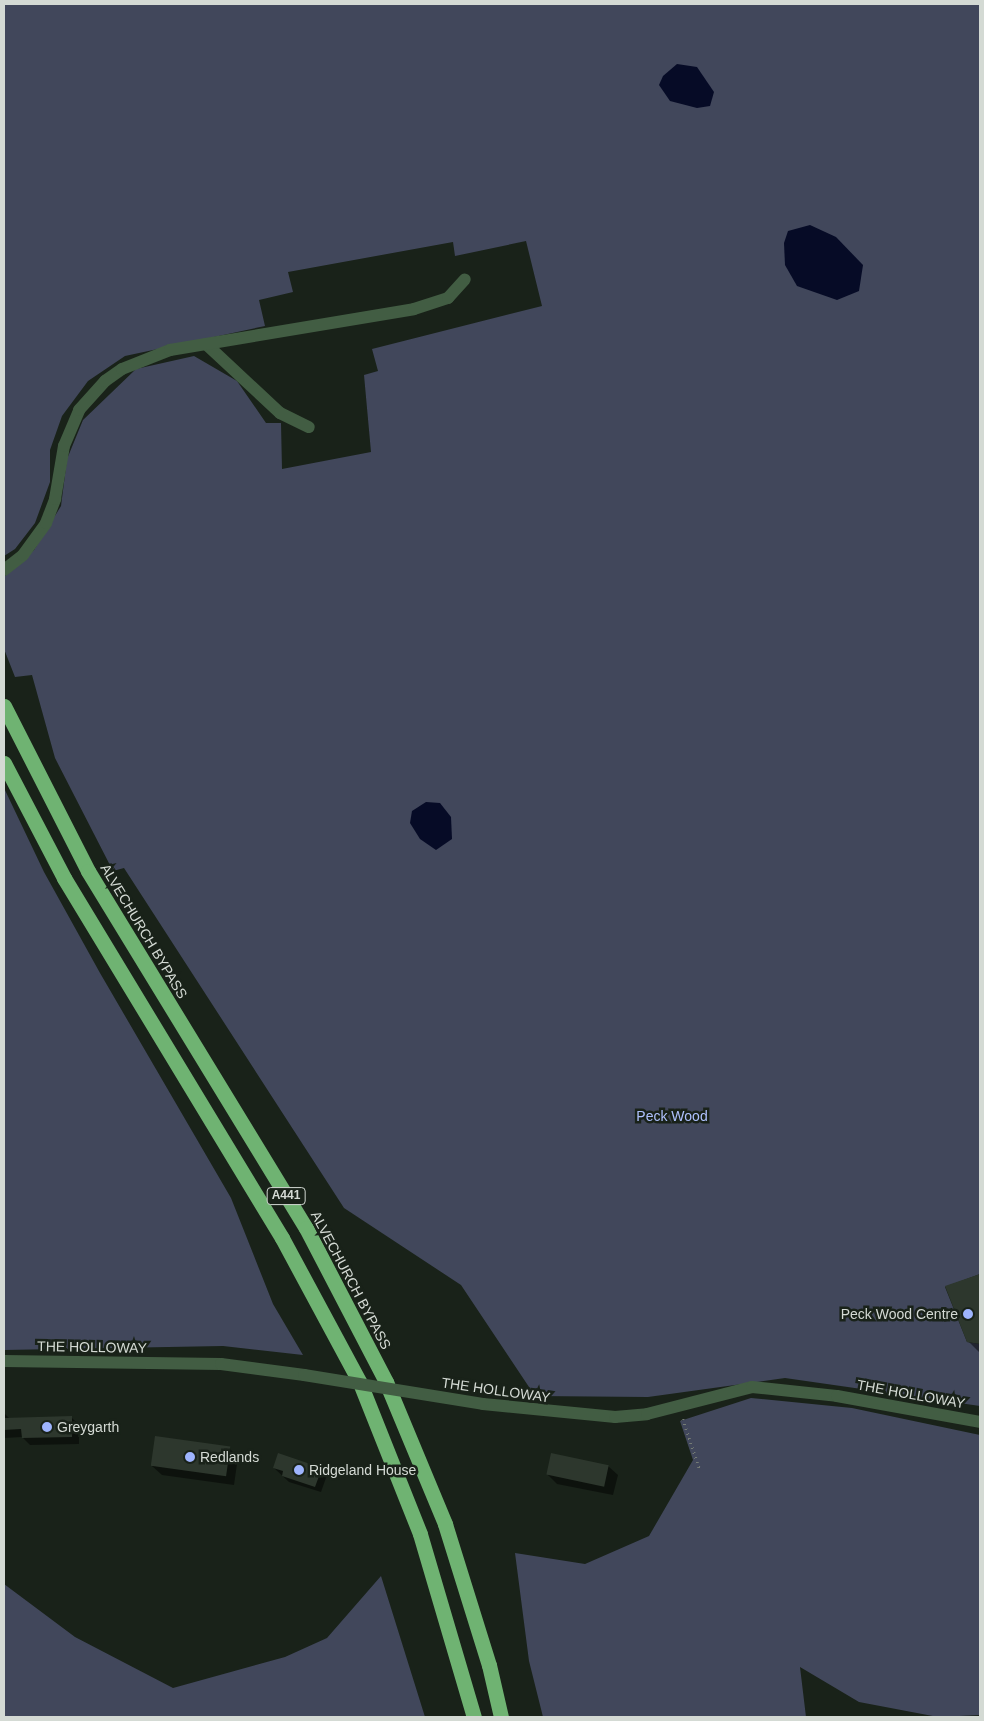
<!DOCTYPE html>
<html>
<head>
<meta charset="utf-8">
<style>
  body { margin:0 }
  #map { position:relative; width:984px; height:1721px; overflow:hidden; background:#192219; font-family:Arial,sans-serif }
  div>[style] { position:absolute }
  .green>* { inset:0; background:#41475b }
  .water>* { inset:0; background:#060b26 }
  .shadow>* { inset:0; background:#0007 }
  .building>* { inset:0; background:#2d372d; transform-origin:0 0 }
  .path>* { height:2.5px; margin-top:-1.25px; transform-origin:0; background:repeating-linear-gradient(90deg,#757c75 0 1px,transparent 0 5px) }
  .minor>* { height:12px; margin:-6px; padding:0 6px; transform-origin:6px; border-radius:6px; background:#425d43 }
  .highway>* { height:15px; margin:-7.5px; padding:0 7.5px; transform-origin:7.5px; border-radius:7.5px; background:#6fb372 }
  .minor-bridge>* { height:12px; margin:-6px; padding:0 6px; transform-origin:6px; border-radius:6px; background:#425d43 }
  .dots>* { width:14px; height:14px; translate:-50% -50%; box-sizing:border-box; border:2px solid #192219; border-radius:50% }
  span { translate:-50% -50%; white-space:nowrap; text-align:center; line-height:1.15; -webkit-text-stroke:5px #192219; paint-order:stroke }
  .shield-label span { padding:1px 4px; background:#192219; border:1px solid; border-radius:4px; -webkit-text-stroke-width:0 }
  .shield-label { font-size:12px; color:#d4dad4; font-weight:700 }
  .street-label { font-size:14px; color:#d4dad4 }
  .park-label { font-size:14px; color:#aec0fc }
  .poi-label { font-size:14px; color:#d4dad4 }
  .right { translate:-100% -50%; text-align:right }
  .left { translate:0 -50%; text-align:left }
  .frame { position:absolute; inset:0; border:5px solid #d4dad4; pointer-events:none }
</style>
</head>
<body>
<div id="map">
  <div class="green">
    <div style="clip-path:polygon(4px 4px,980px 4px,980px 1274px,945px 1287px,967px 1342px,980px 1344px,980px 1406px,785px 1378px,648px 1397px,535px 1396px,461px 1285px,344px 1208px,124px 868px,113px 871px,55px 758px,32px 675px,15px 677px,4px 649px,4px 577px,34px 550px,61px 506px,67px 459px,83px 420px,136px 369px,194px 356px,237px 381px,266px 423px,281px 423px,282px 469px,371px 452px,364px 375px,378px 371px,372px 349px,542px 306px,526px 241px,455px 256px,453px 242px,288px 272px,293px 292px,259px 300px,265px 326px,125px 356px,88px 381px,62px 416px,50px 450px,50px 482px,35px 523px,15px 549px,4px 556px)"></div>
    <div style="clip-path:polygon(4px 788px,44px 872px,100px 973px,231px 1198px,273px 1304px,303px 1355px,223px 1346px,4px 1350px)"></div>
    <div style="clip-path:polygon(751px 1398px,852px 1408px,980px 1435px,980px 1715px,938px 1717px,859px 1702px,800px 1667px,806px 1717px,543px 1717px,529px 1661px,515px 1553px,585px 1564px,649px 1536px,693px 1460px,680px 1421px)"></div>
    <div style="clip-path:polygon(381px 1576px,425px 1717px,4px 1717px,4px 1584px,75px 1637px,173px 1688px,285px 1657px,327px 1638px)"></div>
  </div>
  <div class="water">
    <div style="clip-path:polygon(677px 64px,697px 67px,714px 92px,710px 106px,697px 108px,670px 101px,659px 85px,663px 76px)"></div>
    <div style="clip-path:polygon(810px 225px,836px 237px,863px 265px,859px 291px,837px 300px,797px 286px,785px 265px,784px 243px,788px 231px)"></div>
    <div style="clip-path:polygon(426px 802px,440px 803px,451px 817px,452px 839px,436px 850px,420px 839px,410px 823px,412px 811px)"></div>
  </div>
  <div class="shadow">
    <div style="clip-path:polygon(980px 1275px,980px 1353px,968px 1341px,946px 1287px)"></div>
    <div style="clip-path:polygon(4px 1413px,10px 1419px,71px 1417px,79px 1425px,79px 1444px,30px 1445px,22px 1437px,4px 1438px)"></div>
    <div style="clip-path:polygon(229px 1448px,238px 1457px,234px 1485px,162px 1475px,152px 1466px)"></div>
    <div style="clip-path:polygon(608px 1466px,618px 1475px,613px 1495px,557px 1484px,548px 1475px)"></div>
    <div style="clip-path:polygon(274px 1468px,321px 1469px,327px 1475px,321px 1492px,289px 1482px)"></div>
  </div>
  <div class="building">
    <div style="clip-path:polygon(980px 1274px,980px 1344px,967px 1342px,945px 1286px)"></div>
    <div style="clip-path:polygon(72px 1416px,72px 1437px,22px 1438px,21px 1429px,4px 1430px,4px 1418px)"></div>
    <div style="left:155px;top:1436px;width:76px;height:30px;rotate:8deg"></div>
    <div style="clip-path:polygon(278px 1453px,322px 1468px,315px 1487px,282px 1476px,283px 1471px,273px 1468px)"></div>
    <div style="left:551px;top:1453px;width:59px;height:22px;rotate:12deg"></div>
  </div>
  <div class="path">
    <div style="left:683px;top:1419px;width:54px;rotate:71.6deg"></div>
  </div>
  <div class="minor">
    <div style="left:206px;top:344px;width:101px;rotate:43deg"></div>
    <div style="left:280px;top:413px;width:32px;rotate:26deg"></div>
    <div style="left:4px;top:570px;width:24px;rotate:-38deg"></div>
    <div style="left:23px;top:555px;width:39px;rotate:-54deg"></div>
    <div style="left:46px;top:523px;width:26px;rotate:-69deg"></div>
    <div style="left:55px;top:499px;width:54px;rotate:-80.4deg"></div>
    <div style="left:64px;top:446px;width:39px;rotate:-67deg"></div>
    <div style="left:79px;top:410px;width:39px;rotate:-48deg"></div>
    <div style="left:105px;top:381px;width:21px;rotate:-35deg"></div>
    <div style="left:122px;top:369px;width:52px;rotate:-21.6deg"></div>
    <div style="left:170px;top:350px;width:247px;rotate:-9.5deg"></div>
    <div style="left:414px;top:309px;width:36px;rotate:-18deg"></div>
    <div style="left:448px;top:298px;width:25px;rotate:-48deg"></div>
    <div style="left:4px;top:1361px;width:217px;rotate:0.8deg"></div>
    <div style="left:221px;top:1364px;width:84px;rotate:7.5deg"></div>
    <div style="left:483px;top:1404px;width:133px;rotate:5.6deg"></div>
    <div style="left:615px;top:1417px;width:32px;rotate:-5deg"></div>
    <div style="left:647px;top:1414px;width:108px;rotate:-14.4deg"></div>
    <div style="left:752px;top:1387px;width:85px;rotate:6deg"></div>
    <div style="left:837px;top:1396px;width:145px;rotate:10.3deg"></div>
  </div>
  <div class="highway">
    <div style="left:4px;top:706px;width:185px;rotate:63deg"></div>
    <div style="left:88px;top:871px;width:418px;rotate:58.6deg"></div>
    <div style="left:306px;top:1228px;width:174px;rotate:62.5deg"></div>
    <div style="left:386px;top:1382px;width:154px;rotate:67.4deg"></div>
    <div style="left:445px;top:1524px;width:148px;rotate:72.7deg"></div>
    <div style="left:489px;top:1665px;width:53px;rotate:77deg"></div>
    <div style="left:4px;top:763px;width:130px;rotate:62.4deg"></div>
    <div style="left:64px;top:878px;width:421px;rotate:58.8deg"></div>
    <div style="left:282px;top:1238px;width:165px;rotate:61.7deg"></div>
    <div style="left:360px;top:1383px;width:162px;rotate:68.3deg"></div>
    <div style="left:420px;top:1534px;width:191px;rotate:73.6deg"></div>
  </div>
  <div class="minor-bridge">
    <div style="left:304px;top:1375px;width:181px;rotate:9.2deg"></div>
  </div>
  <div class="dots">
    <div style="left:968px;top:1314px;background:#9eb4fd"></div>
    <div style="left:47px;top:1427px;background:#9eb4fd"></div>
    <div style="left:190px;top:1457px;background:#9eb4fd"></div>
    <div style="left:299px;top:1470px;background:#9eb4fd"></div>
  </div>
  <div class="shield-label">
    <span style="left:286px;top:1196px">A441</span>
  </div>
  <div class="street-label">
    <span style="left:144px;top:931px;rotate:59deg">ALVECHURCH BYPASS</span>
    <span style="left:351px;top:1280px;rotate:62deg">ALVECHURCH BYPASS</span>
    <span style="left:92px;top:1347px;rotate:1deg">THE HOLLOWAY</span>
    <span style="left:496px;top:1390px;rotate:8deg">THE HOLLOWAY</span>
    <span style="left:911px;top:1394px;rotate:10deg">THE HOLLOWAY</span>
  </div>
  <div class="park-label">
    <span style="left:672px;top:1116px">Peck Wood</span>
  </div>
  <div class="poi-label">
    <span class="right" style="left:958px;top:1314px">Peck Wood Centre</span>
    <span class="left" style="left:57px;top:1427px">Greygarth</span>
    <span class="left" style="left:200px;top:1457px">Redlands</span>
    <span class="left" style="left:309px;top:1470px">Ridgeland House</span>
  </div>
  <div class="frame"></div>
</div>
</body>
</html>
